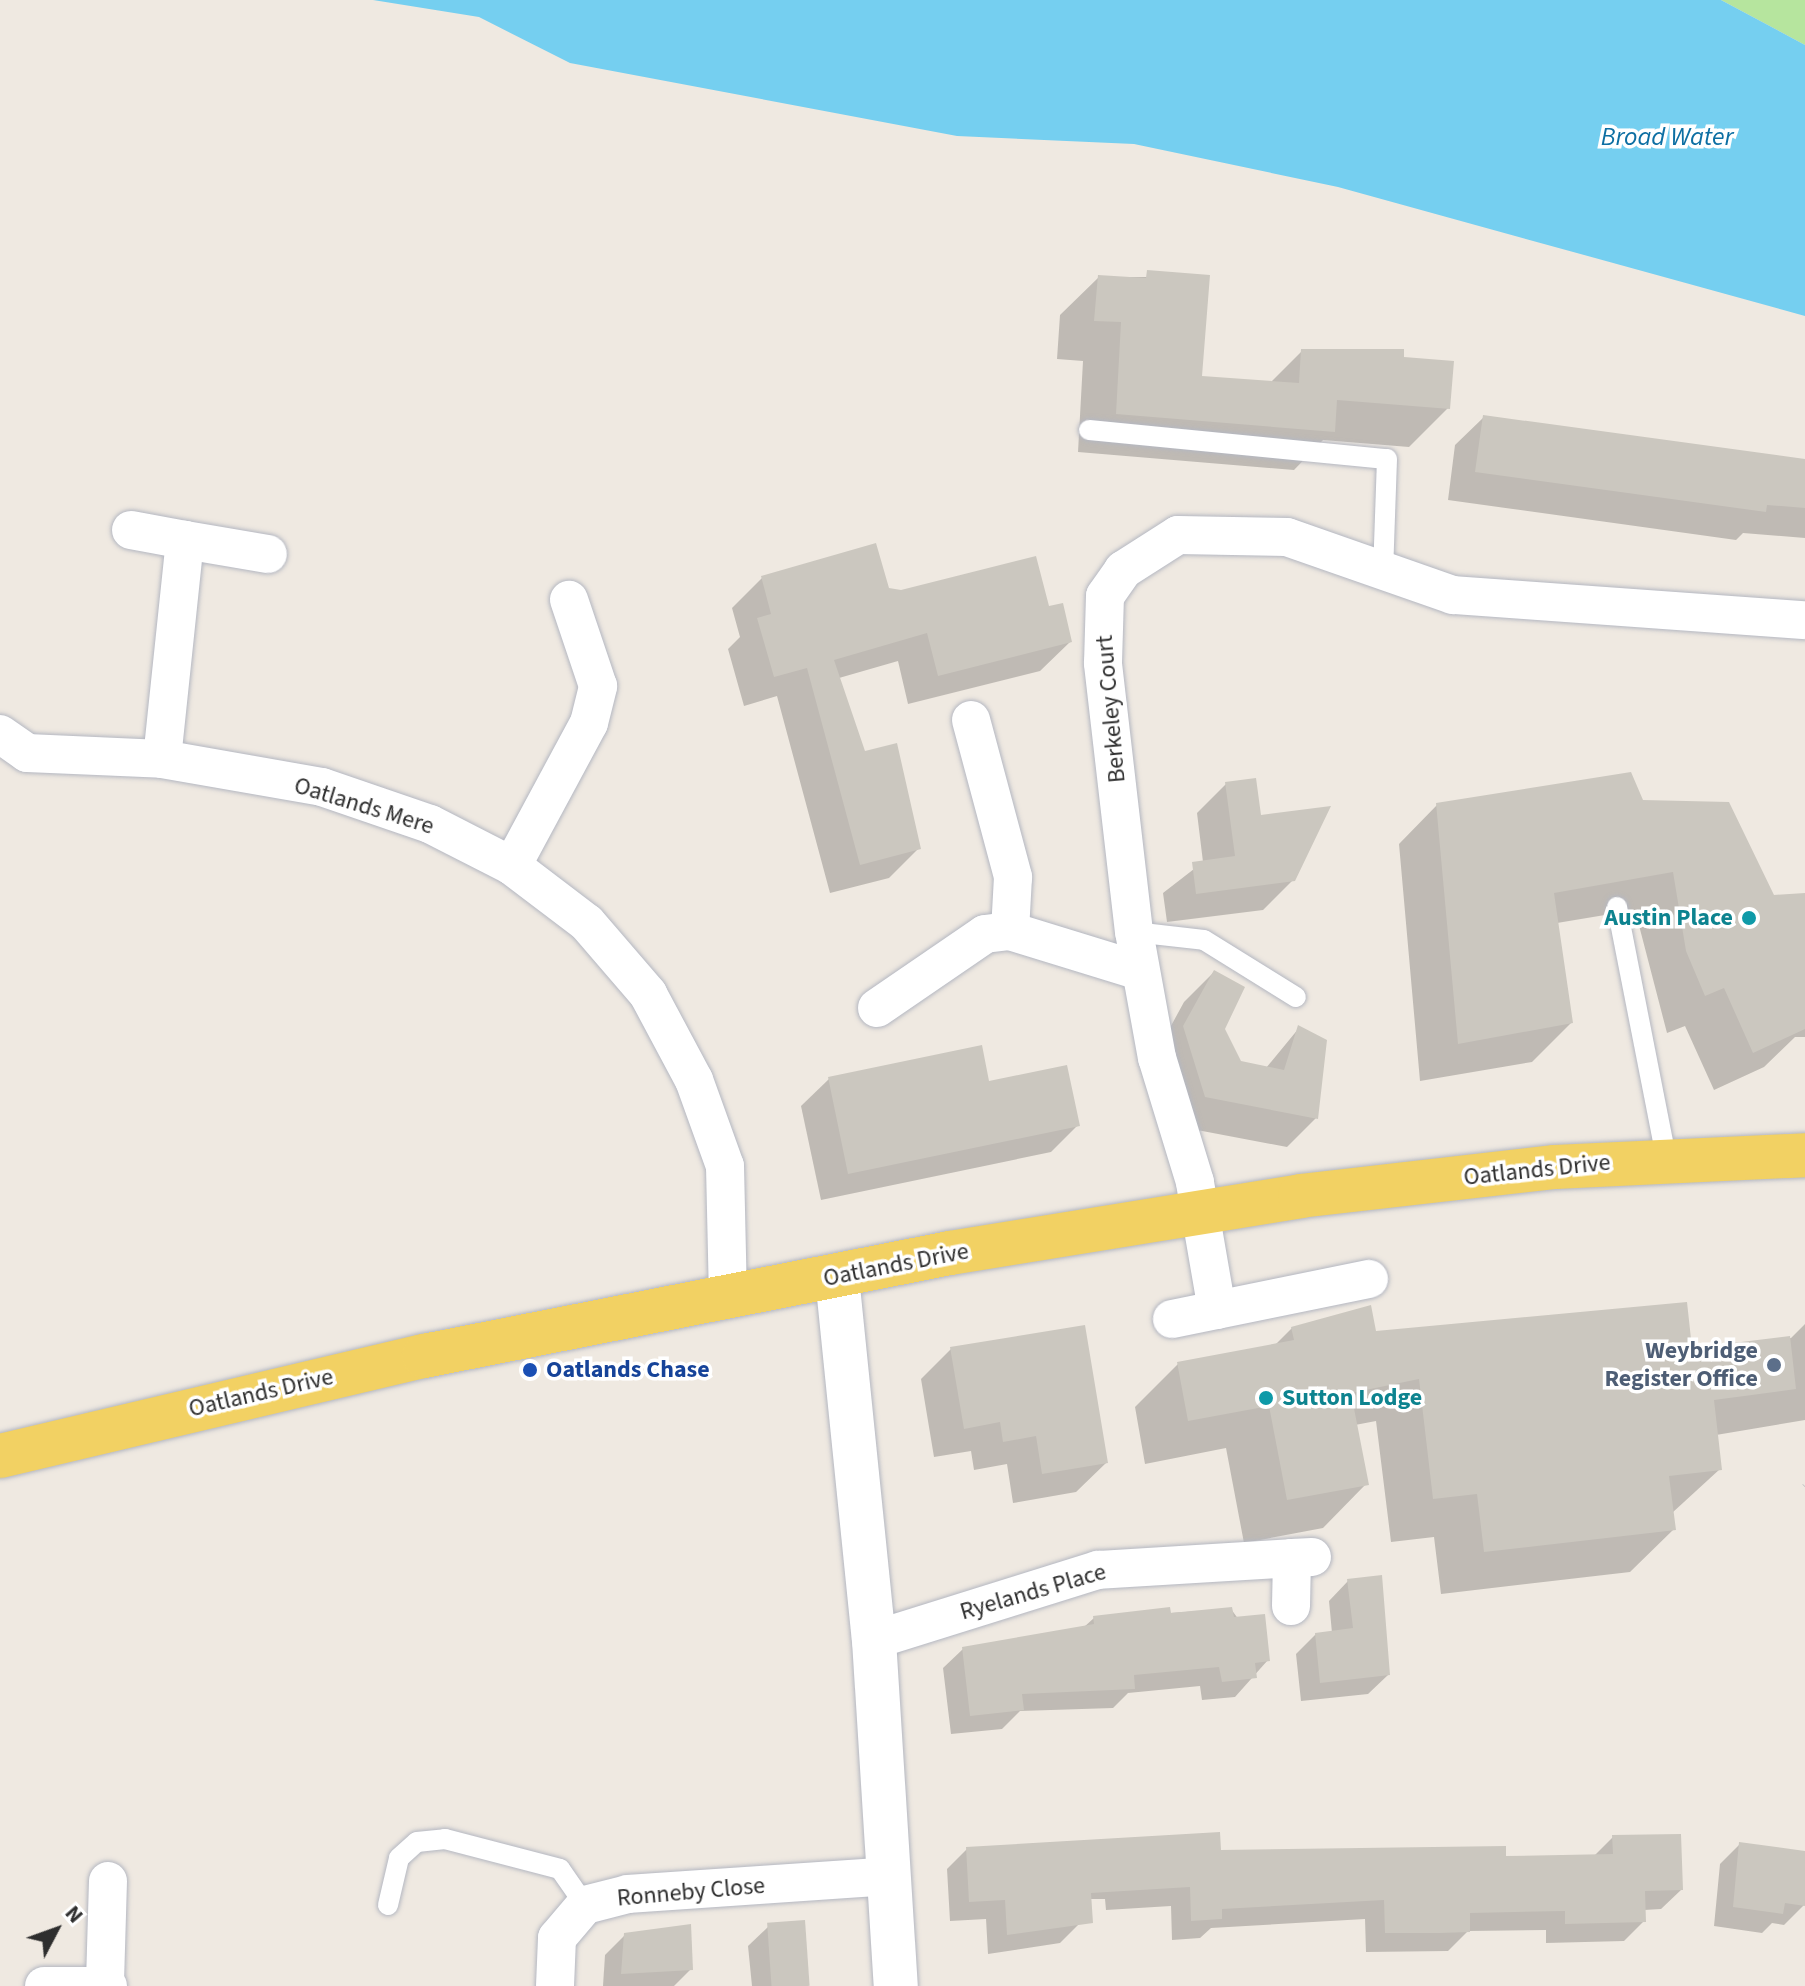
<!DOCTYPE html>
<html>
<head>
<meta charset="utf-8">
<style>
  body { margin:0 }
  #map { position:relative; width:1805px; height:1986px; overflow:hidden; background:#efe9e1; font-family:"Source Sans 3",sans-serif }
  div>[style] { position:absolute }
  .green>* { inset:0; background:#b6e59e }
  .water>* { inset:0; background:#75cff0 }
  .shadow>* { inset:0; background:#0003 }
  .building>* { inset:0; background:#cbc7bf; transform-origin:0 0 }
  .path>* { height:5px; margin-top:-2.5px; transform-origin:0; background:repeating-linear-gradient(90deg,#c9c9c9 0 6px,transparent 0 10px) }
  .roads { filter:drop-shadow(0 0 2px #b4b7c1) drop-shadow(0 0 2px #b4b7c1) }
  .lane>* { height:20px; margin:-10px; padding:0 10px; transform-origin:10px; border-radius:10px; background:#fff }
  .street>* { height:38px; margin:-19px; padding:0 19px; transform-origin:19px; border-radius:19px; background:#fff }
  .secondary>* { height:44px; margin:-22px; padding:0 22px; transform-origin:22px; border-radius:22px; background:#fff }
  .primary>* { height:44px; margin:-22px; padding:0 22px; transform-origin:22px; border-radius:22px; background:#f2d163 }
  .dots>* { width:22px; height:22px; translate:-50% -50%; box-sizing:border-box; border:4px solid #fff; border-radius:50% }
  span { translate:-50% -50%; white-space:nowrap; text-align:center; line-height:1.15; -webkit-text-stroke:7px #fff; paint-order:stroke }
  .street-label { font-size:24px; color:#2e2e2e }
  .culture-label { font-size:24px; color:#0d838f; font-weight:700 }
  .right { translate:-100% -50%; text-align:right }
  .left { translate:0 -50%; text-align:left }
  .service-label { font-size:24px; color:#4e5e75; font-weight:700 }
  .transit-label { font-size:24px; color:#164399; font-weight:700 }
  .water-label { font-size:26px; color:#0d6fa3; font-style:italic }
  .north { position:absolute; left:16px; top:1890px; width:80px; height:80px; -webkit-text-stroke:6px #fff; paint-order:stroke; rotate:49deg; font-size:22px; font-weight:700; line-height:32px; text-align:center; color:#2e2e2e }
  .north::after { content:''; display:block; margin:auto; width:28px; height:36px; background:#2e2e2e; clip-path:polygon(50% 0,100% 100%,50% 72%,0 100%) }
</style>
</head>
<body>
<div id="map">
  <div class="green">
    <div style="clip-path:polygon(1721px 0,1805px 0,1805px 45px)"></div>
  </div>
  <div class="water">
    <div style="clip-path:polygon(373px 0,1721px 0,1805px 45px,1805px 316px,1338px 187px,1134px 144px,957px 136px,570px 63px,479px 17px)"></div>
  </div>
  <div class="shadow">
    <div style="clip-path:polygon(1099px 277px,1207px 277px,1199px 378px,1270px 383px,1302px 351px,1401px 358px,1448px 408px,1409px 447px,1323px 440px,1294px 470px,1078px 452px,1083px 361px,1057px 359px,1060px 315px)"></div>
    <div style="clip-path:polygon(1484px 417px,1805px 460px,1805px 538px,1743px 533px,1736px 540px,1448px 500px,1455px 445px)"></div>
    <div style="clip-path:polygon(762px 578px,1047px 609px,1070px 642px,1040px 671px,908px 704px,898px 661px,839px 678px,864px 754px,919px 848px,889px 878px,830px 893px,777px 696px,744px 706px,728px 649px,740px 637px,732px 608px)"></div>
    <div style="clip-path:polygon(1226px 784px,1259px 817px,1293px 880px,1263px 910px,1167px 922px,1163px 893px,1203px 862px,1197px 813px)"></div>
    <div style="clip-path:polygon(1642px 802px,1773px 896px,1805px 898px,1805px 1037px,1795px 1037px,1764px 1067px,1714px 1090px,1685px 1026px,1667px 1033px,1635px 910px,1557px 923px,1571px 1023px,1532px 1062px,1420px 1081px,1399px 844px,1437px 805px)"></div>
    <div style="clip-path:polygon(1214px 972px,1223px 1029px,1240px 1062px,1266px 1068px,1299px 1028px,1316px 1118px,1287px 1147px,1176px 1126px,1154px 1057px,1184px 1002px)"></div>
    <div style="clip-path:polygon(829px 1079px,988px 1083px,1078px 1125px,1051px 1152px,821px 1200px,801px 1106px)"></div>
    <div style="clip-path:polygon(1805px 1324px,1805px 1420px,1716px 1435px,1720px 1469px,1672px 1513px,1674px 1529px,1630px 1572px,1441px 1594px,1434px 1537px,1391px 1542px,1376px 1421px,1355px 1425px,1366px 1484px,1323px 1528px,1244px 1543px,1226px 1448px,1145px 1464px,1135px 1407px,1178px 1364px,1275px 1345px,1292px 1328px,1691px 1351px,1791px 1338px)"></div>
    <div style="clip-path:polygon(951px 1349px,1106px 1463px,1076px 1492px,1013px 1503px,1007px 1464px,974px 1470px,971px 1451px,934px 1457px,921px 1379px)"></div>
    <div style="clip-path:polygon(1348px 1581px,1388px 1675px,1368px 1694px,1301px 1701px,1296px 1654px,1316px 1634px,1332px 1633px,1329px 1601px)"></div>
    <div style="clip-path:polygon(1231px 1609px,1268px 1660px,1235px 1697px,1202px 1700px,1200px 1686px,1128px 1693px,1113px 1708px,1020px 1711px,1002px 1729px,951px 1734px,943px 1668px,963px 1649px,1084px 1627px,1094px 1618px)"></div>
    <div style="clip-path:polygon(1613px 1837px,1681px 1890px,1661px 1909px,1644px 1910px,1644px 1921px,1624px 1941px,1546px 1943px,1546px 1930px,1468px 1931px,1448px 1951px,1366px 1952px,1365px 1919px,1211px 1928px,1200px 1938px,1172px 1940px,1171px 1906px,1106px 1910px,1105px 1899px,1081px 1899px,1080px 1923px,1060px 1943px,988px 1954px,986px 1919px,950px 1921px,947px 1869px,967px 1849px,1505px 1858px,1594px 1856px)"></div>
    <div style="clip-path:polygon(1740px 1844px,1805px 1853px,1804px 1905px,1784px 1925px,1772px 1923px,1762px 1933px,1714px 1926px,1720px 1864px)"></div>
    <div style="clip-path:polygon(768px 1927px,808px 1986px,752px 1986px,748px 1946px)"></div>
    <div style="clip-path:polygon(625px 1935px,691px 1969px,674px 1986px,603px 1986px,605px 1955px)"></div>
  </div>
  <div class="building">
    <div style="clip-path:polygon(1147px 270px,1210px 275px,1202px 376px,1299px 383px,1301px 349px,1404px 349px,1404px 357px,1454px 361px,1450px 409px,1337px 400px,1335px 432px,1116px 414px,1121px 322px,1094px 321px,1098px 275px,1146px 278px)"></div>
    <div style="clip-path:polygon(1483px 415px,1805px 459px,1805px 508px,1767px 505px,1766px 512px,1475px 472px)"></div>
    <div style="clip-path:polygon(876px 543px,889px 588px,901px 590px,1036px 556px,1049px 606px,1063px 603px,1072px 642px,938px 676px,927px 633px,834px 660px,865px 751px,897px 743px,921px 849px,860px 865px,807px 668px,774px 677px,757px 618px,771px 614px,761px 576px)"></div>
    <div style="clip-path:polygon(1631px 772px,1643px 800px,1729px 802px,1774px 895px,1805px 893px,1805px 1029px,1753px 1053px,1724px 988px,1705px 996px,1686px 951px,1673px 872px,1554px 893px,1573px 1023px,1458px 1044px,1436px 803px)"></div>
    <div style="clip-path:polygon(1256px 778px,1261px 815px,1331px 806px,1295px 881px,1196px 894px,1192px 862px,1235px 856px,1225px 782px)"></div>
    <div style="clip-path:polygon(1214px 970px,1245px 987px,1225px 1029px,1241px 1061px,1284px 1070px,1298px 1025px,1327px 1040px,1318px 1119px,1205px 1097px,1183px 1026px)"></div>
    <div style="clip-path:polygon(982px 1045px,989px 1081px,1067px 1065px,1080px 1126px,848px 1174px,828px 1077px)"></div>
    <div style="clip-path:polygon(1687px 1302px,1692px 1348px,1790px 1336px,1796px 1389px,1714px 1400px,1722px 1470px,1669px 1476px,1676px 1530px,1484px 1552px,1477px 1494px,1433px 1499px,1419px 1379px,1351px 1393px,1369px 1485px,1287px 1500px,1269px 1406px,1188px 1421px,1177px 1362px,1294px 1340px,1291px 1327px,1371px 1305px,1376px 1331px)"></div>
    <div style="clip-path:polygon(1085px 1325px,1108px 1463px,1042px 1474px,1036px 1436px,1003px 1442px,1000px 1422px,964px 1429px,950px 1347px)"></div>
    <div style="clip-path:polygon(1382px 1575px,1390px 1675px,1320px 1683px,1315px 1633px,1353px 1628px,1347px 1579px)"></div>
    <div style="clip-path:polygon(1170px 1607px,1171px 1613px,1232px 1607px,1234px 1617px,1265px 1614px,1270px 1661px,1255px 1663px,1257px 1678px,1222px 1682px,1219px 1667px,1134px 1675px,1135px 1689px,1022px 1694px,1024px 1710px,970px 1716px,962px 1647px,1094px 1624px,1093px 1616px)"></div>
    <div style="clip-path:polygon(1220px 1832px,1221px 1850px,1506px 1846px,1506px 1856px,1613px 1854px,1612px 1835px,1681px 1834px,1683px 1890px,1645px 1891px,1646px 1922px,1565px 1924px,1565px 1911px,1470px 1913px,1470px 1932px,1439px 1933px,1385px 1933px,1384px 1900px,1222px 1909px,1222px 1919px,1191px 1921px,1190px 1887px,1091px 1893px,1093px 1923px,1007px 1935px,1005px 1900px,969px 1902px,966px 1847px)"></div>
    <div style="clip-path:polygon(1739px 1842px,1805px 1851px,1805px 1906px,1785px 1903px,1783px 1914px,1733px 1907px)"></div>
    <div style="left:805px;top:1920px;width:66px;height:38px;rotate:86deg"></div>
    <div style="clip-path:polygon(691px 1924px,693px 1970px,621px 1974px,624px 1933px)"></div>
  </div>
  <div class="path">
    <div style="left:1804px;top:1486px;width:1px;rotate:-45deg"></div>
  </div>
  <div class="roads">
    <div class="lane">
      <div style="left:1089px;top:430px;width:299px;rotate:5.6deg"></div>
      <div style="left:1387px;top:459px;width:114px;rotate:92deg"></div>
      <div style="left:1617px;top:907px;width:254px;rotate:78.9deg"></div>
      <div style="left:1134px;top:932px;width:70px;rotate:6.5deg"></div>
      <div style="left:1204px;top:940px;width:108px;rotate:31.8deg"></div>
      <div style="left:388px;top:1905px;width:48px;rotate:-76.8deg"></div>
      <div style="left:399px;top:1858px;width:24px;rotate:-42deg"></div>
      <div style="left:417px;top:1842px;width:28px;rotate:-6deg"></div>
      <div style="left:445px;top:1839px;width:119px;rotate:14.6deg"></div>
      <div style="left:560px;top:1869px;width:44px;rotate:55.2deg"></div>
    </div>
    <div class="street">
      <div style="left:131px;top:530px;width:55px;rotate:10.5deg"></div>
      <div style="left:185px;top:540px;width:220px;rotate:96deg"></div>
      <div style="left:162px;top:759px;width:162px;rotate:9.9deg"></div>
      <div style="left:322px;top:787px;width:114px;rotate:18.9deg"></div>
      <div style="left:430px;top:824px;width:92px;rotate:27.1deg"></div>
      <div style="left:512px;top:866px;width:94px;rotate:37.2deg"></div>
      <div style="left:587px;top:923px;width:94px;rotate:49.3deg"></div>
      <div style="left:648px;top:994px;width:98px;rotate:61.9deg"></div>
      <div style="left:694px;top:1080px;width:91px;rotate:70.2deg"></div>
      <div style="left:725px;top:1166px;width:132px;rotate:88.7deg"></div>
      <div style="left:185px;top:540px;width:84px;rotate:9.6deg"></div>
      <div style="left:971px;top:720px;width:163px;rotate:75deg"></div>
      <div style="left:1013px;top:877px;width:54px;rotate:93.2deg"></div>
      <div style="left:0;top:734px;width:33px;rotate:35deg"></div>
      <div style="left:27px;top:753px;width:135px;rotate:2.5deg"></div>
      <div style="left:512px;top:866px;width:162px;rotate:-61.7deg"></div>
      <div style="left:589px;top:723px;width:38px;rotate:-76deg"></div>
      <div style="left:598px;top:686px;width:91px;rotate:-108.6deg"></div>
      <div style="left:877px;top:1008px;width:131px;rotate:-34.4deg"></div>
      <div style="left:985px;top:934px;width:25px;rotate:-7deg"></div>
      <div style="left:1010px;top:931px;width:136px;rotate:17.1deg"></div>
      <div style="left:1217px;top:1310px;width:130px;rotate:-99.8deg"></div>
      <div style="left:1195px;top:1182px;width:130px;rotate:-107deg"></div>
      <div style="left:1157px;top:1058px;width:128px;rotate:-100.3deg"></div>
      <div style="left:1134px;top:932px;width:271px;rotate:-96.6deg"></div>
      <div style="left:1103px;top:663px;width:67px;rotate:-88.3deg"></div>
      <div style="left:1105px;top:596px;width:32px;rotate:-55deg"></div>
      <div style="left:1123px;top:570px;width:65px;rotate:-32.5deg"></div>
      <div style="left:1178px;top:535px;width:109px;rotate:1.1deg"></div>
      <div style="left:1287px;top:537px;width:176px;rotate:19.3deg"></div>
      <div style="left:1453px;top:595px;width:353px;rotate:4.1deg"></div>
      <div style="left:1172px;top:1319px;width:201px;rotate:-11.5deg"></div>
      <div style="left:1291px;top:1606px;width:48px;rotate:-88.8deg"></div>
      <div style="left:1292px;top:1558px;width:20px;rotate:-3deg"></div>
      <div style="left:874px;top:1640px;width:235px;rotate:-17.4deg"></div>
      <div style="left:1098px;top:1570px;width:194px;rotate:-3.5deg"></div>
      <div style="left:105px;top:1982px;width:101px;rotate:-88.3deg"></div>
      <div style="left:44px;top:1986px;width:64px"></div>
      <div style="left:555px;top:1986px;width:48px;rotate:-87.6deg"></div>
      <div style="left:557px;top:1938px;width:43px;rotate:-49.7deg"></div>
      <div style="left:585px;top:1905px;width:44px;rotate:-14.3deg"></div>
      <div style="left:628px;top:1894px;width:262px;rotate:-3.9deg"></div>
    </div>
    <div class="secondary">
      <div style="left:837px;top:1277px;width:365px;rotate:84.2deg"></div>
      <div style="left:874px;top:1640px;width:347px;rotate:86.4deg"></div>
    </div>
    <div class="primary">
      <div style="left:0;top:1456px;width:436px;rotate:-13.3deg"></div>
      <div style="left:424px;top:1356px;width:536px;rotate:-11.08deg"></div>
      <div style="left:950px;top:1253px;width:355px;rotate:-9.2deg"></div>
      <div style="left:1300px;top:1196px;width:257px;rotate:-6.5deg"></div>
      <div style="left:1555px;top:1167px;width:250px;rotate:-2.7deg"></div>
    </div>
  </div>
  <div class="dots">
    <div style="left:1749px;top:918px;background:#0f9aa8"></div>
    <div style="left:1774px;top:1365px;background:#5c6f8a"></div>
    <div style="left:530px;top:1370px;background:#1a4fb4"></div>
    <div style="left:1266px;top:1398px;background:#0f9aa8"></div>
  </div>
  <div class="street-label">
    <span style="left:1111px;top:709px;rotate:-95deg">Berkeley Court</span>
    <span style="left:364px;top:806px;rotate:17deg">Oatlands Mere</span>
    <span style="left:1537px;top:1170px;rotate:-6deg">Oatlands Drive</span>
    <span style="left:896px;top:1265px;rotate:-11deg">Oatlands Drive</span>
    <span style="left:261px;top:1393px;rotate:-13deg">Oatlands Drive</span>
    <span style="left:1033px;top:1592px;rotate:-16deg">Ryelands Place</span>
    <span style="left:691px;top:1892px;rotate:-5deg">Ronneby Close</span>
  </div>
  <div class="culture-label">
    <span class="right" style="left:1733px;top:918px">Austin Place</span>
    <span class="left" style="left:1282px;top:1398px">Sutton Lodge</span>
  </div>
  <div class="service-label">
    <span class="right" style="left:1758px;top:1365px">Weybridge<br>Register Office</span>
  </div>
  <div class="transit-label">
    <span class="left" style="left:546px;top:1370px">Oatlands Chase</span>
  </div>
  <div class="water-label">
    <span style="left:1667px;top:137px">Broad Water</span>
  </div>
  <div class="north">N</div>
</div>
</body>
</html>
